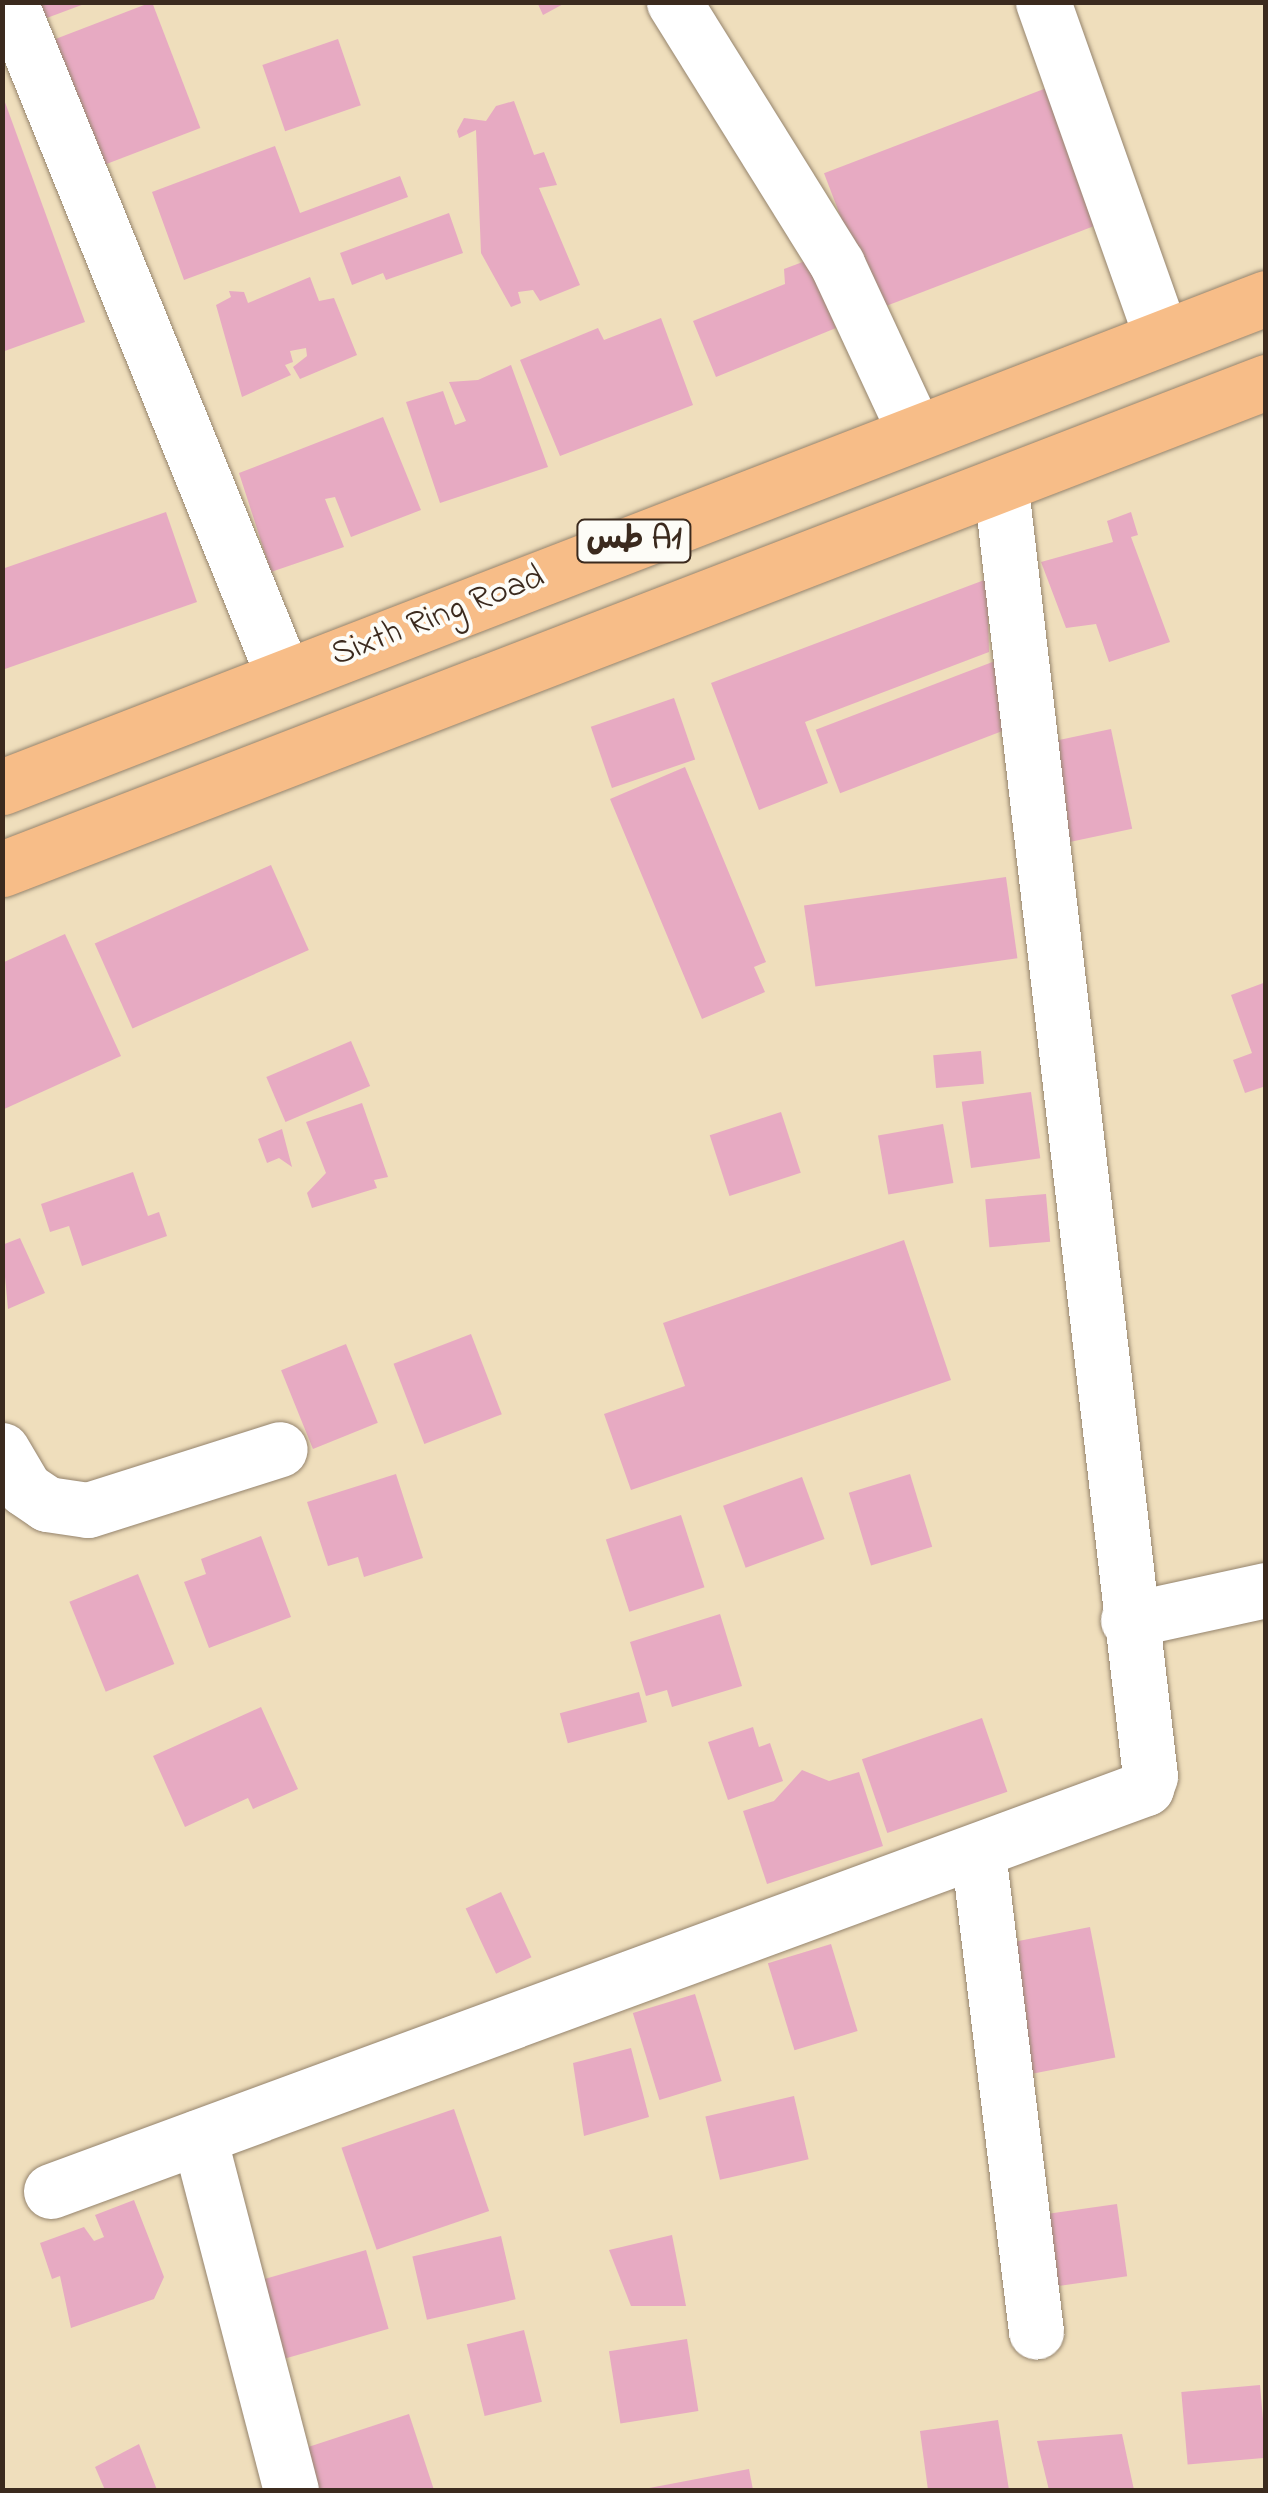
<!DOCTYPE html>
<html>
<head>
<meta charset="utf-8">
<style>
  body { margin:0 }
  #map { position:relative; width:1268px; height:2493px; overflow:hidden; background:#efdebc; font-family:"Indie Flower","Playpen Sans Arabic",sans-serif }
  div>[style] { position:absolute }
  .building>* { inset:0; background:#e7aac2; transform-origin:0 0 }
  .roads { filter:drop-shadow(0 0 2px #95846d) drop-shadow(0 0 2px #95846d) }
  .minor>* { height:55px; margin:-27.5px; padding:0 27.5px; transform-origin:27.5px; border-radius:27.5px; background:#fff }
  .highway>* { height:55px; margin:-27.5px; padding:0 27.5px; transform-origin:27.5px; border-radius:27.5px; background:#f7bd88 }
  span { translate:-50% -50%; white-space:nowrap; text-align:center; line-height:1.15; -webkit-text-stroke:8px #fdfcf7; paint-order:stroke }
  .shield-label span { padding:2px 8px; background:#fdfcf7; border:2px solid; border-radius:8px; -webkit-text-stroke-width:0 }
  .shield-label { font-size:32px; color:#3b2a1e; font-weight:700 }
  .street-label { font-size:35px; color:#3b2a1e }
  .frame { position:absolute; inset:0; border:5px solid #3b2a1e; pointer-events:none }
</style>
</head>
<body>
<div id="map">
  <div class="building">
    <div style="clip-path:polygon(29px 2px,86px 2px,87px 3px,36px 22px)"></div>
    <div style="left:152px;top:2px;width:135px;height:116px;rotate:69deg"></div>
    <div style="clip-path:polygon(537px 2px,567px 2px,543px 15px)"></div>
    <div style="left:338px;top:39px;width:70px;height:80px;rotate:71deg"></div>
    <div style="left:1049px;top:87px;width:146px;height:241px;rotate:69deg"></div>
    <div style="clip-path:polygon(2px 94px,85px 322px,2px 352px)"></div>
    <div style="clip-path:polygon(514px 101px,534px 155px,544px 152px,557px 185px,539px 188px,580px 285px,540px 301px,533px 290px,518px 292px,521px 303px,511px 307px,481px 253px,476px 130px,459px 138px,457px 131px,464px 118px,486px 121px,496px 106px)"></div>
    <div style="clip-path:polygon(275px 146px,300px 213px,400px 176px,408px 197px,184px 280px,152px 192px)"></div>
    <div style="clip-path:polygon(449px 213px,463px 253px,386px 280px,383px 273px,352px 285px,340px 253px)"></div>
    <div style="clip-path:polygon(808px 260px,836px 328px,716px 377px,693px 321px,785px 284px,784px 269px)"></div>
    <div style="clip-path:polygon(310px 277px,319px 301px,334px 298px,357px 355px,300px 379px,293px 367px,307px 356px,306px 348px,290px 351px,293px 362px,285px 365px,291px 375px,242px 397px,216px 305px,231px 297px,229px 291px,244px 292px,248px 303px)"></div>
    <div style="clip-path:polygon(661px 318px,693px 405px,560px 456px,520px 360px,598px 328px,604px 340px)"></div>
    <div style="clip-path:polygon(511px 365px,548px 467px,440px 503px,406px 402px,443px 391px,455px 425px,466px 421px,449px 382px,478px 380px)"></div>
    <div style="clip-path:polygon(383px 417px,421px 510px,351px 537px,335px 497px,325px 499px,344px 547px,271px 572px,239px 473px)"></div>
    <div style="clip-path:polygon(166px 512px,197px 602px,2px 670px,2px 569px)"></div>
    <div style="clip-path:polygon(1131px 512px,1138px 535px,1131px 537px,1170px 642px,1109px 662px,1096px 624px,1066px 628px,1041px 562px,1113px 542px,1107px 521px)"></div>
    <div style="clip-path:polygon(987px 579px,989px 652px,805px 722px,828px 783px,759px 810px,711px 683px)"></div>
    <div style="left:995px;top:661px;width:68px;height:192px;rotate:69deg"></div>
    <div style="left:674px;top:698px;width:65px;height:88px;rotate:71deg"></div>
    <div style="left:1111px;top:729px;width:102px;height:70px;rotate:78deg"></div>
    <div style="clip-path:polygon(685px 767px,766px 962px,754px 967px,765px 992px,702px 1019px,610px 799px)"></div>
    <div style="left:271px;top:865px;width:93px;height:193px;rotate:66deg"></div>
    <div style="left:1006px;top:877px;width:82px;height:204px;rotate:82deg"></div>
    <div style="clip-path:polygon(65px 934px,121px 1056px,2px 1110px,2px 963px)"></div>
    <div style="clip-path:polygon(1266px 982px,1266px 1086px,1245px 1093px,1233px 1060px,1252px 1053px,1231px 995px)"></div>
    <div style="left:351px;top:1041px;width:49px;height:92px;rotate:67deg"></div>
    <div style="left:981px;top:1051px;width:33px;height:48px;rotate:85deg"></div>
    <div style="left:1031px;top:1092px;width:67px;height:70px;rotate:82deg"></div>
    <div style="clip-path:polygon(362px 1103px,388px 1177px,374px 1180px,377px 1188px,312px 1208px,307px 1193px,326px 1173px,306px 1122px)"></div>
    <div style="left:781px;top:1112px;width:64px;height:75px;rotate:72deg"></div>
    <div style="left:943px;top:1124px;width:60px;height:66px;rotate:80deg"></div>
    <div style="clip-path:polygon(282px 1129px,292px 1167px,279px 1158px,267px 1163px,258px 1139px)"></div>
    <div style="clip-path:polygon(133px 1172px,148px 1216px,159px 1212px,167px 1236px,82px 1266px,69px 1226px,50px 1232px,41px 1204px)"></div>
    <div style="left:1046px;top:1194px;width:48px;height:61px;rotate:85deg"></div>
    <div style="clip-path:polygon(20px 1238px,45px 1293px,8px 1309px,2px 1245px)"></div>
    <div style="clip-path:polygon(904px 1240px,951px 1380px,631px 1490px,604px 1414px,685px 1386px,663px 1323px)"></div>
    <div style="left:471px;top:1334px;width:86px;height:83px;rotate:69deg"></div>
    <div style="left:346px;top:1344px;width:85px;height:70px;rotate:68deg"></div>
    <div style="clip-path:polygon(396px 1474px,423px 1558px,364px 1577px,358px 1557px,328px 1566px,307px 1502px)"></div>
    <div style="left:910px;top:1474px;width:76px;height:64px;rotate:73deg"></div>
    <div style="left:802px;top:1477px;width:66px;height:84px;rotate:70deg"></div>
    <div style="left:681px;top:1515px;width:76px;height:79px;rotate:72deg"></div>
    <div style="clip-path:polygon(261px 1536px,291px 1617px,209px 1648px,184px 1582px,206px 1574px,201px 1559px)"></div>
    <div style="left:138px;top:1574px;width:97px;height:74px;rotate:68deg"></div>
    <div style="clip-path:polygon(720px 1614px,742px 1686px,672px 1707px,667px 1690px,646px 1696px,630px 1642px)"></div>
    <div style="left:639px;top:1692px;width:31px;height:82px;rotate:75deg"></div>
    <div style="clip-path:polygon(261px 1707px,298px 1789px,253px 1809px,248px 1798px,185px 1827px,153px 1756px)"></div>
    <div style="left:982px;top:1718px;width:78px;height:127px;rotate:71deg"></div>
    <div style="clip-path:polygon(753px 1727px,759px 1747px,770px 1743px,783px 1781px,728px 1800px,708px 1742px)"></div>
    <div style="clip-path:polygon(802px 1770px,829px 1781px,859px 1772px,883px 1846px,767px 1884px,743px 1811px,774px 1801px)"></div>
    <div style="left:501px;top:1892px;width:72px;height:39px;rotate:65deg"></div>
    <div style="left:1090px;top:1927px;width:133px;height:86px;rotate:79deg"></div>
    <div style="left:831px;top:1944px;width:91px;height:66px;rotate:73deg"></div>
    <div style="left:695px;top:1994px;width:91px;height:65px;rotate:73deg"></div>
    <div style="clip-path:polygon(631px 2048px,649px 2117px,584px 2136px,573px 2063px)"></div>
    <div style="left:794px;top:2096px;width:65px;height:91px;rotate:77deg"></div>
    <div style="left:454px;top:2109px;width:108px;height:119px;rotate:71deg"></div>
    <div style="clip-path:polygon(134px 2200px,164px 2277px,154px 2299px,71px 2328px,60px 2276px,52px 2279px,40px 2243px,84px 2227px,94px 2241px,104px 2237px,95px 2215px)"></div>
    <div style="left:1117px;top:2204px;width:73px;height:80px;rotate:82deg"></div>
    <div style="clip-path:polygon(672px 2235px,686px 2306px,631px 2306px,609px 2250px)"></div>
    <div style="left:501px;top:2236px;width:65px;height:91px;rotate:77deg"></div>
    <div style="left:366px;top:2250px;width:82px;height:121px;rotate:74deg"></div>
    <div style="left:524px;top:2330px;width:74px;height:59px;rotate:76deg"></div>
    <div style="left:687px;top:2339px;width:73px;height:79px;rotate:81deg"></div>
    <div style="left:1260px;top:2385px;width:73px;height:79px;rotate:85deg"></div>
    <div style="clip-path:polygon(409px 2414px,434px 2490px,308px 2490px,296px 2451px)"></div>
    <div style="clip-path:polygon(998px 2420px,1009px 2490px,928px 2490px,920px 2431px)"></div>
    <div style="clip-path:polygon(1122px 2434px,1134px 2490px,1049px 2490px,1037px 2441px)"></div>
    <div style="clip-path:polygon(139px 2444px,157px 2490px,105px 2490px,95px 2467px)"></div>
    <div style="clip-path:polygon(749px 2469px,753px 2490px,644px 2490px,644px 2489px)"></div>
  </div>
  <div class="roads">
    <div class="minor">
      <div style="left:10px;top:2px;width:728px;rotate:67.91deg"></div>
      <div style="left:674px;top:2px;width:309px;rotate:58.1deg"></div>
      <div style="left:837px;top:264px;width:185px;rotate:65.1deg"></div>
      <div style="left:1043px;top:2px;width:356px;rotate:70.5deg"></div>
      <div style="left:2px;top:1450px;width:45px;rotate:59.5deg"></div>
      <div style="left:25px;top:1489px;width:27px;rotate:34deg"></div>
      <div style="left:47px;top:1504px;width:41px;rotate:8.3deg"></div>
      <div style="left:88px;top:1510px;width:201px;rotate:-17.6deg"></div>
      <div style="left:1128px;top:1620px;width:141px;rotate:-12.3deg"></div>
      <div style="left:978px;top:1852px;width:483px;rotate:83.1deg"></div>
      <div style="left:199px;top:2137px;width:365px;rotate:75.4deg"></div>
      <div style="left:51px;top:2191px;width:1167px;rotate:-20.21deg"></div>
      <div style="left:1146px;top:1788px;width:13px;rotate:-72deg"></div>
      <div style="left:1150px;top:1776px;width:1297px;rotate:-96.6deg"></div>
    </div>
    <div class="highway">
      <div style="left:2px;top:787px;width:1355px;rotate:-21.15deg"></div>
      <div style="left:2px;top:869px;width:1355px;rotate:-21.07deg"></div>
    </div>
  </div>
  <div class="shield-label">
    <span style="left:634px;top:541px">طس A1</span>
  </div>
  <div class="street-label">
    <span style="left:438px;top:617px;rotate:-21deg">Sixth Ring Road</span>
  </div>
  <div class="frame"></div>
</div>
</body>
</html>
